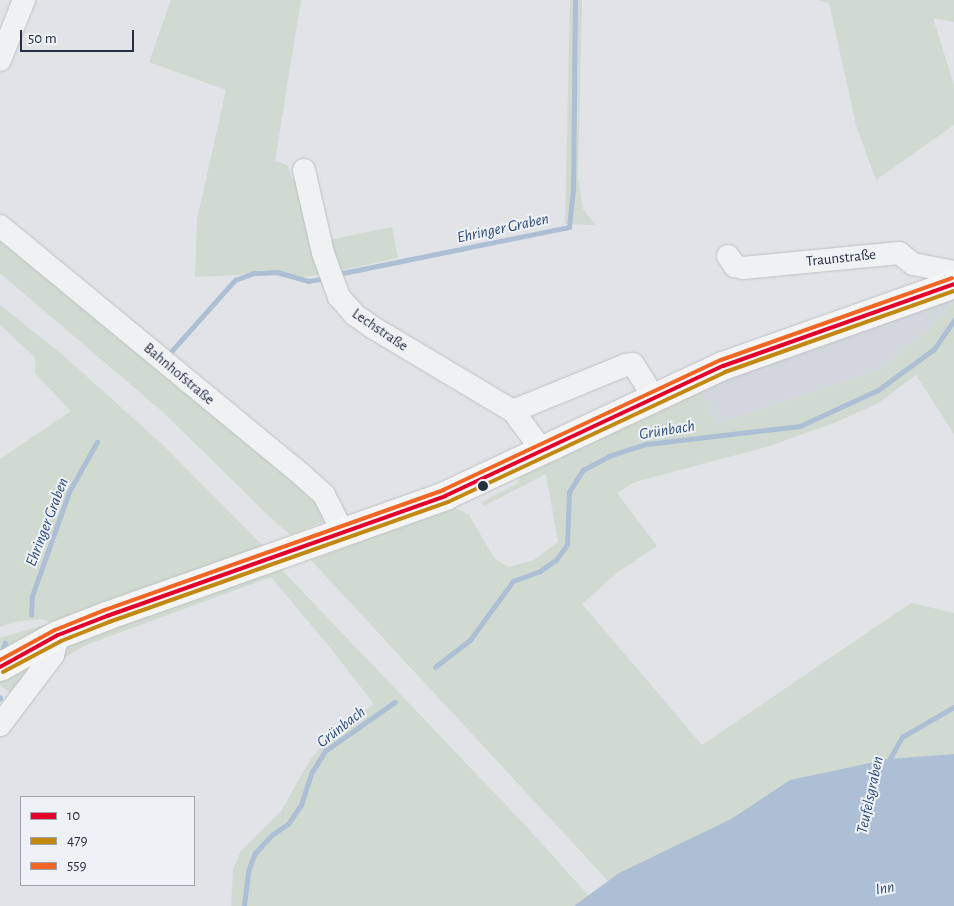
<!DOCTYPE html>
<html>
<head>
<meta charset="utf-8">
<style>
  body { margin:0 }
  #map { position:relative; width:954px; height:906px; overflow:hidden; background:#e1e3e6; font-family:"Alegreya Sans",sans-serif }
  div>[style] { position:absolute }
  .built>* { inset:0; background:#d2d6dd }
  .green>* { inset:0; background:#d0dad1 }
  .water>* { inset:0; background:#adbfd4 }
  .stream>* { height:4.5px; margin:-2.25px; padding:0 2.25px; transform-origin:2.25px; border-radius:2.25px; background:#adbfd4 }
  .roads { filter:drop-shadow(0 0 1px #bfc1c4) drop-shadow(0 0 1px #bfc1c4) }
  .minor>* { height:22px; margin:-11px; padding:0 11px; transform-origin:11px; border-radius:11px; background:#f0f1f3 }
  .major>* { height:28px; margin:-14px; padding:0 14px; transform-origin:14px; border-radius:14px; background:#f5f5f6 }
  .bus-1>* { height:4px; margin:-2px; padding:0 2px; transform-origin:2px; border-radius:2px; background:#e4002b }
  .bus-2>* { height:4px; margin:-2px; padding:0 2px; transform-origin:2px; border-radius:2px; background:#c38810 }
  .bus-3>* { height:4px; margin:-2px; padding:0 2px; transform-origin:2px; border-radius:2px; background:#f26522 }
  .dots>* { width:14px; height:14px; translate:-50% -50%; box-sizing:border-box; border:2px solid #eef1f6; border-radius:50% }
  span { translate:-50% -50%; white-space:nowrap; text-align:center; line-height:1.15; -webkit-text-stroke:4px #eef1f6; paint-order:stroke }
  .street-label { font-size:15px; color:#262f41 }
  .water-label { font-size:16px; color:#2e4c78; font-style:italic }
  .legend { position:absolute; left:20px; top:796px; width:175px; height:90px; box-sizing:border-box; background:#eef1f6; border:1px solid #9ea3ae; margin:0; padding:6px 9px; list-style:none; font-size:15px; color:#262f41 }
  .legend li { display:flex; align-items:center; gap:10px; height:25px }
  .legend b { width:25px; border:1px solid #9ea3ae }
  .scale { position:absolute; left:20px; top:30px; width:114px; height:22px; box-sizing:border-box; border:2px solid #262f41; border-top:0; padding-left:6px; font-size:15px; line-height:18px; white-space:nowrap; color:#262f41; -webkit-text-stroke:4px #eef1f6; paint-order:stroke }
</style>
</head>
<body>
<div id="map">
  <div class="built">
    <div style="clip-path:polygon(954px 294px,954px 300px,927px 331px,877px 371px,718px 424px,700px 387px)"></div>
  </div>
  <div class="green">
    <div style="clip-path:polygon(171px 0,301px 0,275px 161px,287px 165px,292px 179px,301px 180px,324px 241px,392px 227px,398px 258px,319px 275px,303px 277px,261px 270px,239px 275px,195px 277px,197px 219px,226px 90px,149px 62px)"></div>
    <div style="clip-path:polygon(570px 0,582px 0,578px 177px,583px 209px,595px 225px,565px 224px)"></div>
    <div style="clip-path:polygon(818px 0,954px 0,954px 22px,933px 18px,954px 85px,954px 125px,876px 180px,856px 125px,829px 3px)"></div>
    <div style="clip-path:polygon(0 237px,322px 505px,325px 521px,291px 535px,275px 522px,164px 413px,0 273px)"></div>
    <div style="clip-path:polygon(954px 300px,954px 434px,916px 375px,877px 404px,836px 422px,770px 446px,635px 482px,617px 493px,657px 546px,618px 572px,582px 604px,702px 745px,911px 603px,954px 613px,954px 754px,888px 759px,790px 780px,731px 819px,619px 873px,609px 882px,311px 560px,454px 507px,469px 515px,494px 558px,508px 567px,534px 560px,558px 542px,546px 474px,484px 506px,482px 502px,518px 483px,523px 472px,700px 387px,718px 424px,877px 371px,927px 331px)"></div>
    <div style="clip-path:polygon(0 305px,64px 356px,164px 446px,268px 551px,63px 626px,41px 619px,14px 622px,0 627px,0 459px,71px 411px,35px 373px,35px 357px,0 325px)"></div>
    <div style="clip-path:polygon(282px 570px,523px 823px,589px 896px,574px 906px,231px 906px,233px 869px,241px 851px,281px 811px,310px 760px,328px 738px,374px 704px,328px 645px,271px 577px,86px 645px,67px 656px,43px 680px,66px 644px,269px 571px)"></div>
    <div style="clip-path:polygon(50px 623px,52px 625px,0 659px,0 638px)"></div>
    <div style="clip-path:polygon(47px 650px,14px 696px,0 685px,0 677px)"></div>
  </div>
  <div class="water">
    <div style="clip-path:polygon(954px 754px,954px 906px,574px 906px,619px 873px,731px 819px,790px 780px,888px 759px)"></div>
  </div>
  <div class="stream">
    <div style="left:338px;top:274px;width:236px;rotate:-11.5deg"></div>
    <div style="left:569px;top:227px;width:36px;rotate:-84deg"></div>
    <div style="left:573px;top:191px;width:191px;rotate:-89.4deg"></div>
    <div style="left:169px;top:354px;width:99px;rotate:-48.3deg"></div>
    <div style="left:235px;top:280px;width:20px;rotate:-20deg"></div>
    <div style="left:254px;top:273px;width:23px;rotate:-2deg"></div>
    <div style="left:277px;top:272px;width:32px;rotate:16deg"></div>
    <div style="left:308px;top:281px;width:13px;rotate:-9deg"></div>
    <div style="left:31px;top:615px;width:19px;rotate:-87deg"></div>
    <div style="left:32px;top:596px;width:110px;rotate:-70.4deg"></div>
    <div style="left:69px;top:492px;width:57px;rotate:-60.8deg"></div>
    <div style="left:3px;top:648px;width:5px;rotate:-68deg"></div>
    <div style="left:435px;top:667px;width:44px;rotate:-37.6deg"></div>
    <div style="left:470px;top:640px;width:73px;rotate:-53.9deg"></div>
    <div style="left:513px;top:581px;width:29px;rotate:-20deg"></div>
    <div style="left:540px;top:571px;width:19px;rotate:-35deg"></div>
    <div style="left:556px;top:560px;width:19px;rotate:-54deg"></div>
    <div style="left:567px;top:545px;width:53px;rotate:-87.8deg"></div>
    <div style="left:569px;top:492px;width:26px;rotate:-58deg"></div>
    <div style="left:583px;top:470px;width:30px;rotate:-28deg"></div>
    <div style="left:609px;top:456px;width:40px;rotate:-18deg"></div>
    <div style="left:647px;top:444px;width:154px;rotate:-6.7deg"></div>
    <div style="left:800px;top:426px;width:86px;rotate:-24.8deg"></div>
    <div style="left:878px;top:390px;width:69px;rotate:-36.2deg"></div>
    <div style="left:934px;top:349px;width:35px;rotate:-55deg"></div>
    <div style="left:0;top:699px;width:1px;rotate:-90deg"></div>
    <div style="left:887px;top:764px;width:31px;rotate:-61deg"></div>
    <div style="left:902px;top:737px;width:60px;rotate:-30deg"></div>
    <div style="left:244px;top:906px;width:35px;rotate:-83deg"></div>
    <div style="left:248px;top:871px;width:19px;rotate:-69deg"></div>
    <div style="left:255px;top:853px;width:25px;rotate:-47deg"></div>
    <div style="left:272px;top:835px;width:19px;rotate:-35deg"></div>
    <div style="left:288px;top:824px;width:23px;rotate:-56deg"></div>
    <div style="left:301px;top:805px;width:35px;rotate:-72deg"></div>
    <div style="left:312px;top:772px;width:25px;rotate:-58deg"></div>
    <div style="left:325px;top:751px;width:85px;rotate:-35deg"></div>
  </div>
  <div class="roads">
    <div class="minor">
      <div style="left:0;top:60px;width:65px;rotate:-68.2deg"></div>
      <div style="left:304px;top:170px;width:85px;rotate:77.1deg"></div>
      <div style="left:323px;top:253px;width:47px;rotate:70deg"></div>
      <div style="left:339px;top:297px;width:24px;rotate:48deg"></div>
      <div style="left:355px;top:315px;width:21px;rotate:35deg"></div>
      <div style="left:372px;top:327px;width:164px;rotate:30.8deg"></div>
      <div style="left:513px;top:411px;width:49px;rotate:53.4deg"></div>
      <div style="left:0;top:226px;width:391px;rotate:39.5deg"></div>
      <div style="left:302px;top:475px;width:30px;rotate:42deg"></div>
      <div style="left:324px;top:495px;width:44px;rotate:62.9deg"></div>
      <div style="left:728px;top:256px;width:12px;rotate:55deg"></div>
      <div style="left:735px;top:266px;width:8px;rotate:14deg"></div>
      <div style="left:743px;top:268px;width:157px;rotate:-5.5deg"></div>
      <div style="left:899px;top:253px;width:18px;rotate:38deg"></div>
      <div style="left:913px;top:264px;width:42px;rotate:11deg"></div>
      <div style="left:513px;top:411px;width:122px;rotate:-22.2deg"></div>
      <div style="left:626px;top:365px;width:7px;rotate:-8deg"></div>
      <div style="left:633px;top:364px;width:25px;rotate:58deg"></div>
      <div style="left:0;top:725px;width:88px;rotate:-52.9deg"></div>
      <div style="left:53px;top:655px;width:21px;rotate:-76deg"></div>
    </div>
    <div class="major">
      <div style="left:0;top:667px;width:66px;rotate:-28.9deg"></div>
      <div style="left:58px;top:635px;width:53px;rotate:-21.2deg"></div>
      <div style="left:107px;top:616px;width:359px;rotate:-19.5deg"></div>
      <div style="left:445px;top:496px;width:307px;rotate:-25.1deg"></div>
      <div style="left:723px;top:366px;width:245px;rotate:-19.5deg"></div>
    </div>
  </div>
  <div class="bus-1">
    <div style="left:0;top:667px;width:66px;rotate:-28.9deg"></div>
    <div style="left:58px;top:635px;width:53px;rotate:-21.2deg"></div>
    <div style="left:107px;top:616px;width:359px;rotate:-19.5deg"></div>
    <div style="left:445px;top:496px;width:307px;rotate:-25.1deg"></div>
    <div style="left:723px;top:366px;width:245px;rotate:-19.5deg"></div>
  </div>
  <div class="bus-2">
    <div style="left:3px;top:672px;width:66px;rotate:-28.1deg"></div>
    <div style="left:61px;top:641px;width:52px;rotate:-21.6deg"></div>
    <div style="left:109px;top:622px;width:360px;rotate:-19.5deg"></div>
    <div style="left:448px;top:502px;width:306px;rotate:-25.1deg"></div>
    <div style="left:725px;top:372px;width:243px;rotate:-19.5deg"></div>
  </div>
  <div class="bus-3">
    <div style="left:0;top:660px;width:63px;rotate:-28.6deg"></div>
    <div style="left:55px;top:630px;width:54px;rotate:-21.8deg"></div>
    <div style="left:105px;top:610px;width:359px;rotate:-19.5deg"></div>
    <div style="left:443px;top:490px;width:307px;rotate:-25.1deg"></div>
    <div style="left:721px;top:360px;width:245px;rotate:-19.5deg"></div>
  </div>
  <div class="dots">
    <div style="left:483px;top:486px;background:#262f41"></div>
  </div>
  <div class="street-label">
    <span style="left:841px;top:258px;rotate:-6deg">Traunstraße</span>
    <span style="left:380px;top:330px;rotate:34deg">Lechstraße</span>
    <span style="left:179px;top:374px;rotate:40deg">Bahnhofstraße</span>
  </div>
  <div class="water-label">
    <span style="left:503px;top:228px;rotate:-12deg">Ehringer Graben</span>
    <span style="left:667px;top:430px;rotate:-9deg">Grünbach</span>
    <span style="left:47px;top:522px;rotate:-69deg">Ehringer Graben</span>
    <span style="left:341px;top:727px;rotate:-38deg">Grünbach</span>
    <span style="left:870px;top:795px;rotate:-78deg">Teufelsgraben</span>
    <span style="left:885px;top:888px;rotate:-10deg">Inn</span>
  </div>
  <ul class="legend">
  <li><b style="height:6px;background:#e4002b"></b>10</li>
  <li><b style="height:6px;background:#c38810"></b>479</li>
  <li><b style="height:6px;background:#f26522"></b>559</li>
  </ul>
  <div class="scale">50 m</div>
</div>
</body>
</html>
